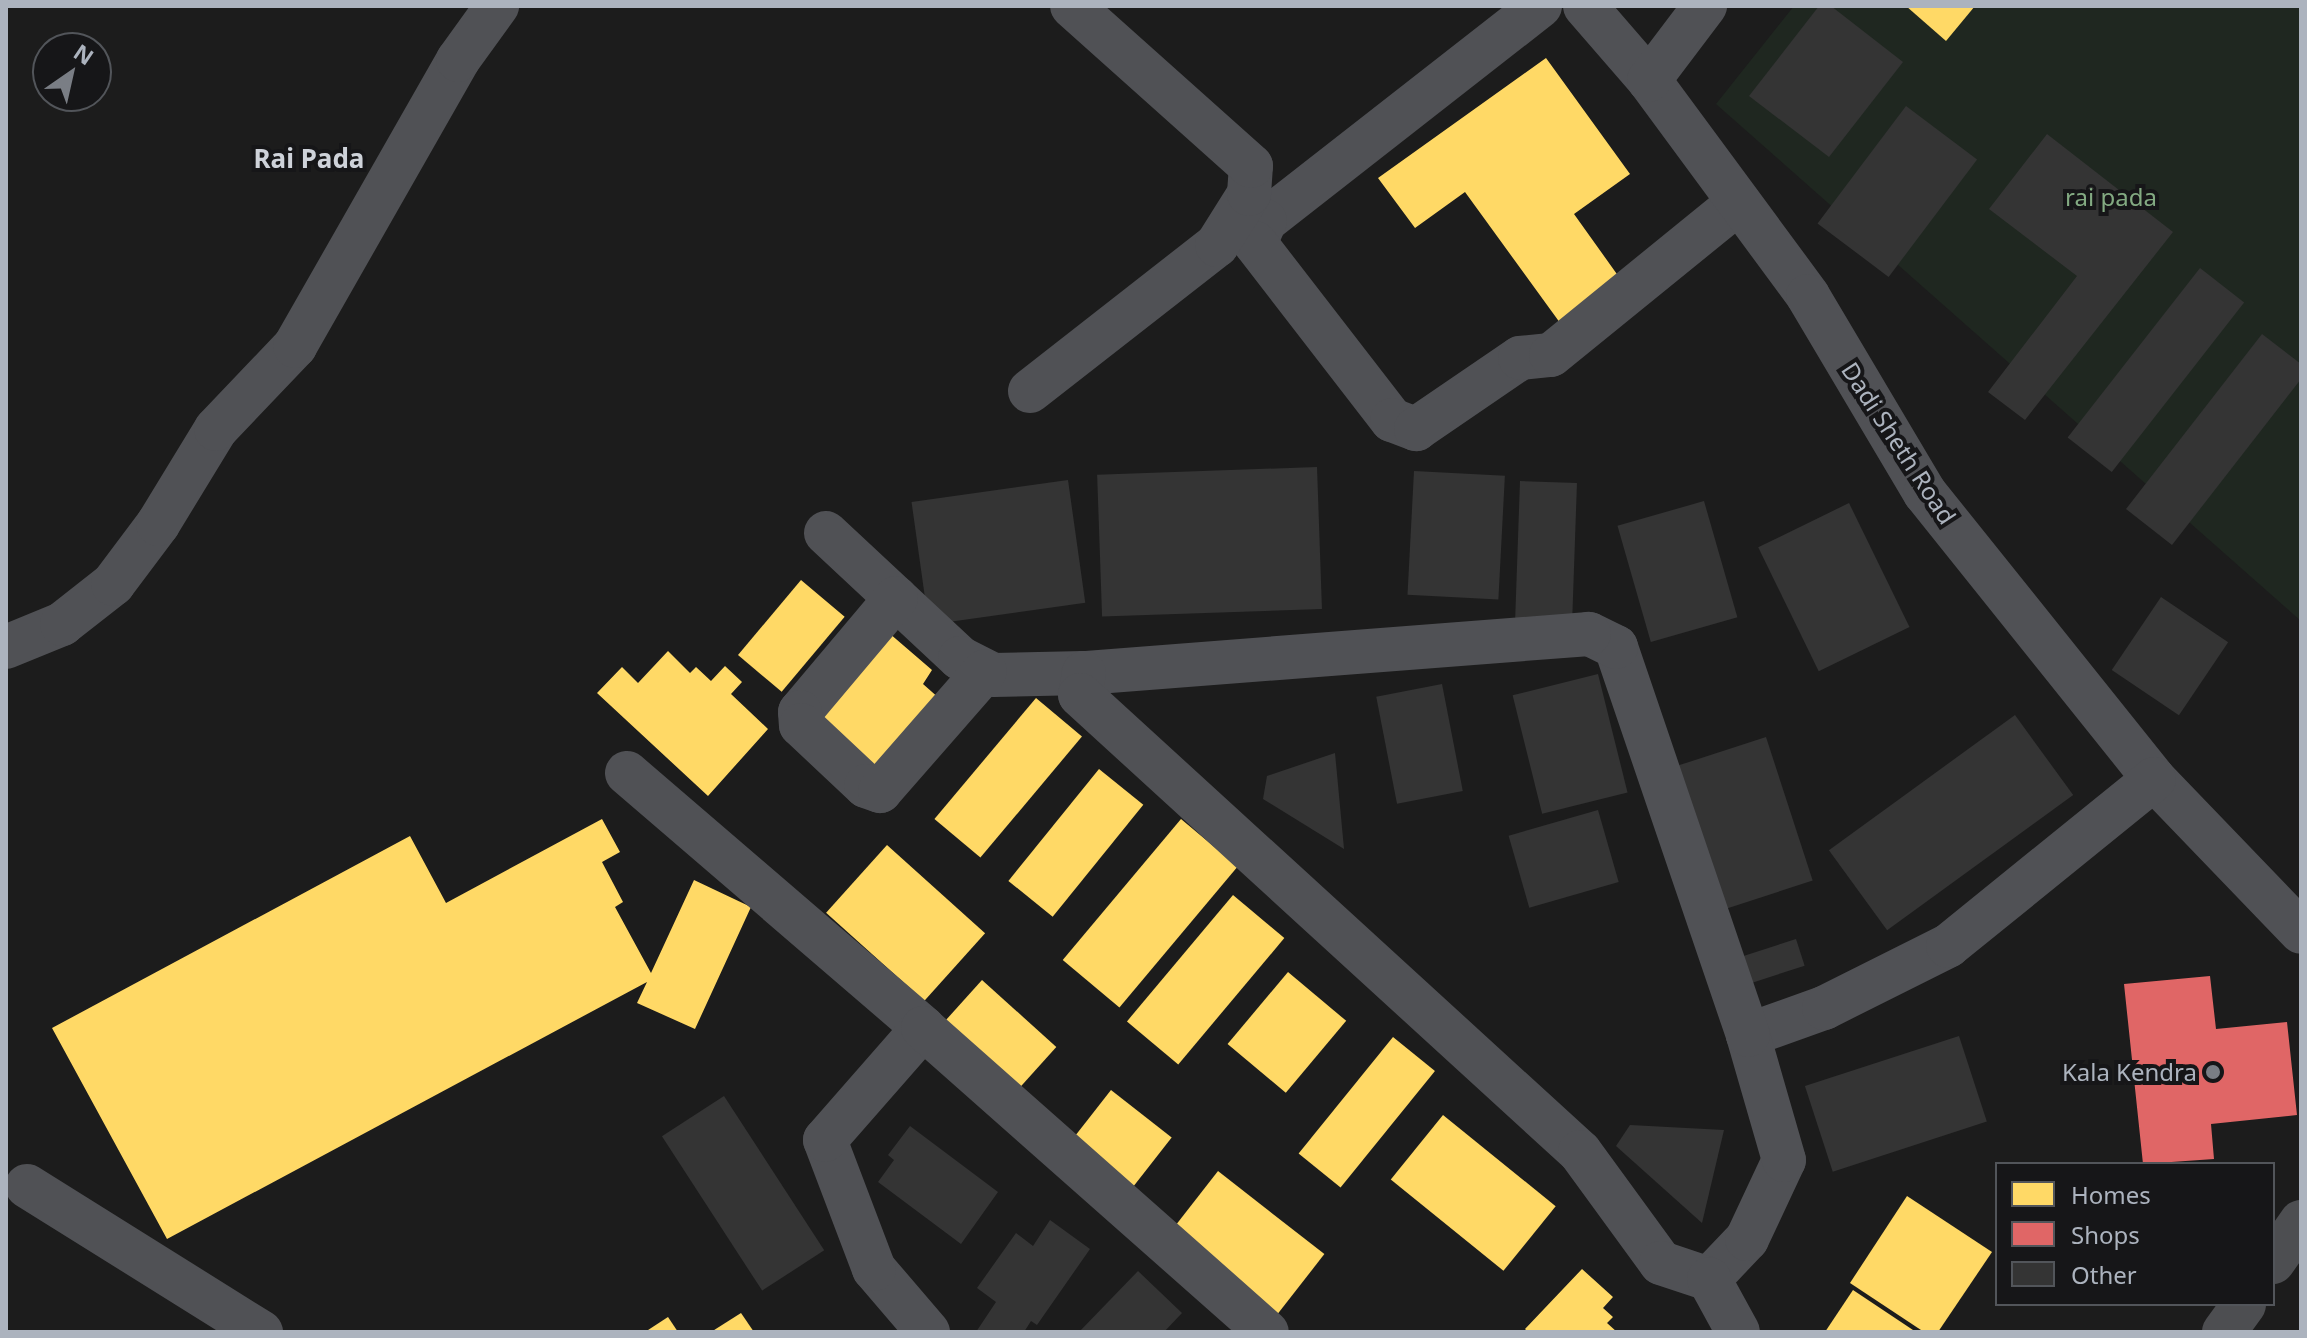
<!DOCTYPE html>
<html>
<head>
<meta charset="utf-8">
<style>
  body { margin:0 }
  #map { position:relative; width:2307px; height:1338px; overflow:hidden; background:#1c1c1c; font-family:"Noto Sans",sans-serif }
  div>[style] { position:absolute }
  .green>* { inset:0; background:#1f2720 }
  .homes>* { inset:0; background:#ffd966; transform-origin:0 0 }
  .shops>* { inset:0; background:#e06666 }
  .building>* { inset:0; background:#343434; transform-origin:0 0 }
  .street>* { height:44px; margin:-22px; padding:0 22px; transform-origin:22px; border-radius:22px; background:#505155 }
  .primary>* { height:44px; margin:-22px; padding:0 22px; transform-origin:22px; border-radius:22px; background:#4d4e51 }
  .dots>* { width:22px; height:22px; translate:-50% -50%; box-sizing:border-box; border:4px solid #161618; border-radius:50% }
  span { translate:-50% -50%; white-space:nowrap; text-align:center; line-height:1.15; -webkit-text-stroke:8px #161618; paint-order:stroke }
  .park-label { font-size:24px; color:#83aa82 }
  .street-label { font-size:24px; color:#acb3be }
  .poi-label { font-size:24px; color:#acb3be }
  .right { translate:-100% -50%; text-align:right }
  .neighbourhood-label { font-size:26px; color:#ced2d9; font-weight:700 }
  .frame { position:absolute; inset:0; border:8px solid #acb3be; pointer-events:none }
  .legend { position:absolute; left:1995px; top:1162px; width:280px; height:144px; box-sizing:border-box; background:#161618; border:2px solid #52555a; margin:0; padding:10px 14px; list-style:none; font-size:24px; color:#acb3be }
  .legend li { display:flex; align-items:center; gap:16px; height:40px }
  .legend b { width:40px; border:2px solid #52555a }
  .north { position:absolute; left:32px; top:32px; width:80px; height:80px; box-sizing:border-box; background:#161618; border:2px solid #52555a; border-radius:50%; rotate:34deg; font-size:22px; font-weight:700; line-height:32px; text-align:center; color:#acb3be }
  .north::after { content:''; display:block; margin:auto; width:28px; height:36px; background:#7a7e85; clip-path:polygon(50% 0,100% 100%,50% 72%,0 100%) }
</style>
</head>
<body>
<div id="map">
  <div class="green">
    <div style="clip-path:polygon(1794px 6px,2301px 6px,2301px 621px,1716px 104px)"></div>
  </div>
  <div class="homes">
    <div style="clip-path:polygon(1906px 6px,1975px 6px,1946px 41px)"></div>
    <div style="clip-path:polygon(1546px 58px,1630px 174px,1574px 214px,1624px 284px,1563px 327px,1465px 192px,1415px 228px,1378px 178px)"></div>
    <div style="left:801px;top:580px;width:57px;height:98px;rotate:40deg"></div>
    <div style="clip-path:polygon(889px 633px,932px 670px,923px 684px,949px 707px,883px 776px,815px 716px)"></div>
    <div style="clip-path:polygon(668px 651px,690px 673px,696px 667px,711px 681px,725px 666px,742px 682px,731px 694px,768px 729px,708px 796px,597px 693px,622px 667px,638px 683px)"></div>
    <div style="left:1036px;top:698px;width:60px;height:158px;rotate:40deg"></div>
    <div style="left:1099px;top:769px;width:57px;height:144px;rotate:39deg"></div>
    <div style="clip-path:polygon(602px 819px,620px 852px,602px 862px,623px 902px,615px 907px,651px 973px,694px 880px,751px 907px,695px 1029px,637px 1003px,647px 982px,167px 1239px,52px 1028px,410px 836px,446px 903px)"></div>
    <div style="left:1181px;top:819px;width:74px;height:184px;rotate:40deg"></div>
    <div style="left:887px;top:845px;width:132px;height:91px;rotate:42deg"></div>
    <div style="left:1233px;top:895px;width:67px;height:165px;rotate:40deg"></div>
    <div style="left:1288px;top:972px;width:76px;height:94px;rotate:40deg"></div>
    <div style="left:982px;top:980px;width:100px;height:61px;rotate:42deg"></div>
    <div style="left:1393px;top:1037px;width:54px;height:150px;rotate:39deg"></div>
    <div style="left:1111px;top:1090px;width:77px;height:74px;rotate:38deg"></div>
    <div style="left:1443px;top:1115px;width:145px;height:83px;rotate:39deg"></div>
    <div style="left:1218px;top:1171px;width:135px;height:76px;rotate:38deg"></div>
    <div style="clip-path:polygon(1907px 1196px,1992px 1252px,1938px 1332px,1924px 1332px,1850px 1283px)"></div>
    <div style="clip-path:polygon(1582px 1269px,1613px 1297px,1603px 1308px,1613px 1317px,1607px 1323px,1617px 1332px,1528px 1332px,1525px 1329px)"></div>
    <div style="clip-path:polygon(1853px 1290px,1916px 1332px,1825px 1332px)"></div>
    <div style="clip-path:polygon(741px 1313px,754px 1332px,711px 1332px)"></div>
    <div style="clip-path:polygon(668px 1317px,678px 1332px,645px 1332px)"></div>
  </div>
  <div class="shops">
    <div style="clip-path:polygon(2210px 976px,2216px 1029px,2287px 1022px,2297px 1115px,2211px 1124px,2214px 1159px,2143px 1164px,2124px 984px)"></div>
  </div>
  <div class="building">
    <div style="clip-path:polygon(1819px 6px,1831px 6px,1903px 62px,1829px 157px,1749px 96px)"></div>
    <div style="left:1906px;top:106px;width:89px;height:147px;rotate:37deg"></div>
    <div style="clip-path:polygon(2047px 134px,2173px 232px,2025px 420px,1988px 392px,2077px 276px,1989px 209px)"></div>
    <div style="left:2200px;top:268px;width:56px;height:215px;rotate:38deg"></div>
    <div style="clip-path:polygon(2262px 334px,2301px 364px,2301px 379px,2172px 545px,2126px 509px)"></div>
    <div style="left:1317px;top:467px;width:142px;height:220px;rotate:88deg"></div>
    <div style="left:1414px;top:471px;width:91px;height:124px;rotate:3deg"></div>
    <div style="left:1068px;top:480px;width:124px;height:158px;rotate:82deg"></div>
    <div style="left:1520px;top:481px;width:57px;height:144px;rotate:2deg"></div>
    <div style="left:1704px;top:501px;width:121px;height:90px;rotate:74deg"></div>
    <div style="left:1849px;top:503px;width:138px;height:101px;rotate:64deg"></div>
    <div style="left:2161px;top:597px;width:81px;height:88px;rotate:34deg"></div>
    <div style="left:1598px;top:674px;width:122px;height:88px;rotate:76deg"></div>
    <div style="left:1442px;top:684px;width:109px;height:67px;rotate:79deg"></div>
    <div style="left:2015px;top:715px;width:99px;height:230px;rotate:54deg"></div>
    <div style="left:1766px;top:737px;width:151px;height:95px;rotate:72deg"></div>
    <div style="clip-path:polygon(1335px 753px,1344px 849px,1263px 799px,1267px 776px)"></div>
    <div style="left:1598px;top:810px;width:75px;height:93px;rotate:74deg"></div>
    <div style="left:1796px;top:939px;width:28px;height:60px;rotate:72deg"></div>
    <div style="left:1959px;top:1036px;width:90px;height:162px;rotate:72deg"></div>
    <div style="left:724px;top:1096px;width:184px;height:74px;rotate:57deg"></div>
    <div style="clip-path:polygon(1630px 1125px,1724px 1130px,1702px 1223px,1616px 1146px)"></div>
    <div style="clip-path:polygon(910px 1126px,998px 1192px,961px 1244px,878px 1182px,894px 1160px,888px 1155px)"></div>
    <div style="clip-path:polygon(1050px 1220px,1090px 1249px,1037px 1325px,1031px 1321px,1024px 1332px,976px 1332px,996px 1302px,977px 1288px,1016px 1233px,1033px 1246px)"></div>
    <div style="clip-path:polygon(1138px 1271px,1182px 1313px,1164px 1332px,1079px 1332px)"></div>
  </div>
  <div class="street">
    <div style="left:1540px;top:6px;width:349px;rotate:142deg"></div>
    <div style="left:1265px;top:221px;width:24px;rotate:114deg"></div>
    <div style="left:1255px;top:243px;width:224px;rotate:52.3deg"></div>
    <div style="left:1392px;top:420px;width:26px;rotate:21deg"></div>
    <div style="left:1416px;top:429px;width:126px;rotate:-34.3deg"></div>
    <div style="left:1520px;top:358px;width:31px;rotate:-6deg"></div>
    <div style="left:1551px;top:355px;width:242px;rotate:-39.1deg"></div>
    <div style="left:1585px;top:6px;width:98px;rotate:49.1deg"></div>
    <div style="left:1649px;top:80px;width:268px;rotate:53.6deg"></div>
    <div style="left:1808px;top:296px;width:229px;rotate:59.3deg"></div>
    <div style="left:1925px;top:493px;width:366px;rotate:51.3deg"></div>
    <div style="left:2154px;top:779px;width:212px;rotate:46.1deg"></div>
    <div style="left:1649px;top:80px;width:93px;rotate:-52.9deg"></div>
    <div style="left:1030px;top:391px;width:237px;rotate:-38deg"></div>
    <div style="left:1217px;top:245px;width:60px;rotate:-57.9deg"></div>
    <div style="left:1249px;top:194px;width:28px;rotate:-86deg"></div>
    <div style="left:1251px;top:166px;width:240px;rotate:-138.2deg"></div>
    <div style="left:826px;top:533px;width:183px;rotate:43deg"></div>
    <div style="left:960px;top:658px;width:37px;rotate:27deg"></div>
    <div style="left:993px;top:675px;width:91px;rotate:-1.3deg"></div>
    <div style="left:896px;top:598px;width:149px;rotate:130.1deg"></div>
    <div style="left:800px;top:712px;width:13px;rotate:86deg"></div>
    <div style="left:801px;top:725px;width:89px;rotate:43.2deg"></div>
    <div style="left:866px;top:786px;width:15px;rotate:20deg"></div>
    <div style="left:880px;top:791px;width:159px;rotate:-48.8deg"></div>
    <div style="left:6px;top:647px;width:61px;rotate:-22.3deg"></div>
    <div style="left:62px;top:624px;width:65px;rotate:-38.1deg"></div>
    <div style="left:113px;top:584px;width:75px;rotate:-53.1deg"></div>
    <div style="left:158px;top:524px;width:111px;rotate:-58.6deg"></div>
    <div style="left:216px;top:429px;width:115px;rotate:-46.4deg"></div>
    <div style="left:295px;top:346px;width:329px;rotate:-60.3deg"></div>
    <div style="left:458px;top:60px;width:67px;rotate:-54.2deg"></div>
    <div style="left:627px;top:773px;width:391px;rotate:40.7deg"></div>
    <div style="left:1748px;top:1035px;width:81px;rotate:-19.6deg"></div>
    <div style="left:1824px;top:1008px;width:139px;rotate:-26.6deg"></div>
    <div style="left:1948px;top:946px;width:265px;rotate:-39deg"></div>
    <div style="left:27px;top:1186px;width:276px;rotate:32deg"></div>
    <div style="left:1709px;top:1279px;width:55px;rotate:-46.5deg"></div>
    <div style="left:1747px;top:1239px;width:87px;rotate:-64.9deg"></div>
    <div style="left:1784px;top:1160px;width:130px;rotate:-106.1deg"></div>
    <div style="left:1748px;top:1035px;width:410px;rotate:-108.8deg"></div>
    <div style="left:1616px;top:647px;width:30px;rotate:-154deg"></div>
    <div style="left:1589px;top:634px;width:507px;rotate:175.58deg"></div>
    <div style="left:1084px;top:673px;width:22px;rotate:100deg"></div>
    <div style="left:1080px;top:695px;width:677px;rotate:42.43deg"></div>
    <div style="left:1580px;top:1152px;width:137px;rotate:53.9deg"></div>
    <div style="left:1661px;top:1263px;width:51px;rotate:18.4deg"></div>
    <div style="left:1709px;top:1279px;width:60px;rotate:61.3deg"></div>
    <div style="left:928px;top:1332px;width:83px;rotate:-130.6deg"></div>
    <div style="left:874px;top:1269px;width:138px;rotate:-110.8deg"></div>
    <div style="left:825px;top:1140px;width:149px;rotate:-48.8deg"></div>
    <div style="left:923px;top:1028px;width:459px;rotate:41.5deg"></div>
  </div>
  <div class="primary">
    <div style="left:2273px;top:1262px;width:49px;rotate:-55deg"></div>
    <div style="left:2224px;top:1332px;width:34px;rotate:-54deg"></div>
  </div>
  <div class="dots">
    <div style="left:2213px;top:1072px;background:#7a7e85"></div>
  </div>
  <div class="park-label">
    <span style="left:2111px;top:197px">rai pada</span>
  </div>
  <div class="street-label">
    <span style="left:1899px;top:443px;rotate:57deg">Dadi Sheth Road</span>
  </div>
  <div class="poi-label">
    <span class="right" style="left:2197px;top:1072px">Kala Kendra</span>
  </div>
  <div class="neighbourhood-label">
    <span style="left:309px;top:159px">Rai Pada</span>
  </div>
  <div class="frame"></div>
  <ul class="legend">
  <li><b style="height:22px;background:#ffd966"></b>Homes</li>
  <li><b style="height:22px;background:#e06666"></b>Shops</li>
  <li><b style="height:22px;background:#343434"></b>Other</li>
  </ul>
  <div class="north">N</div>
</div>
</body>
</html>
